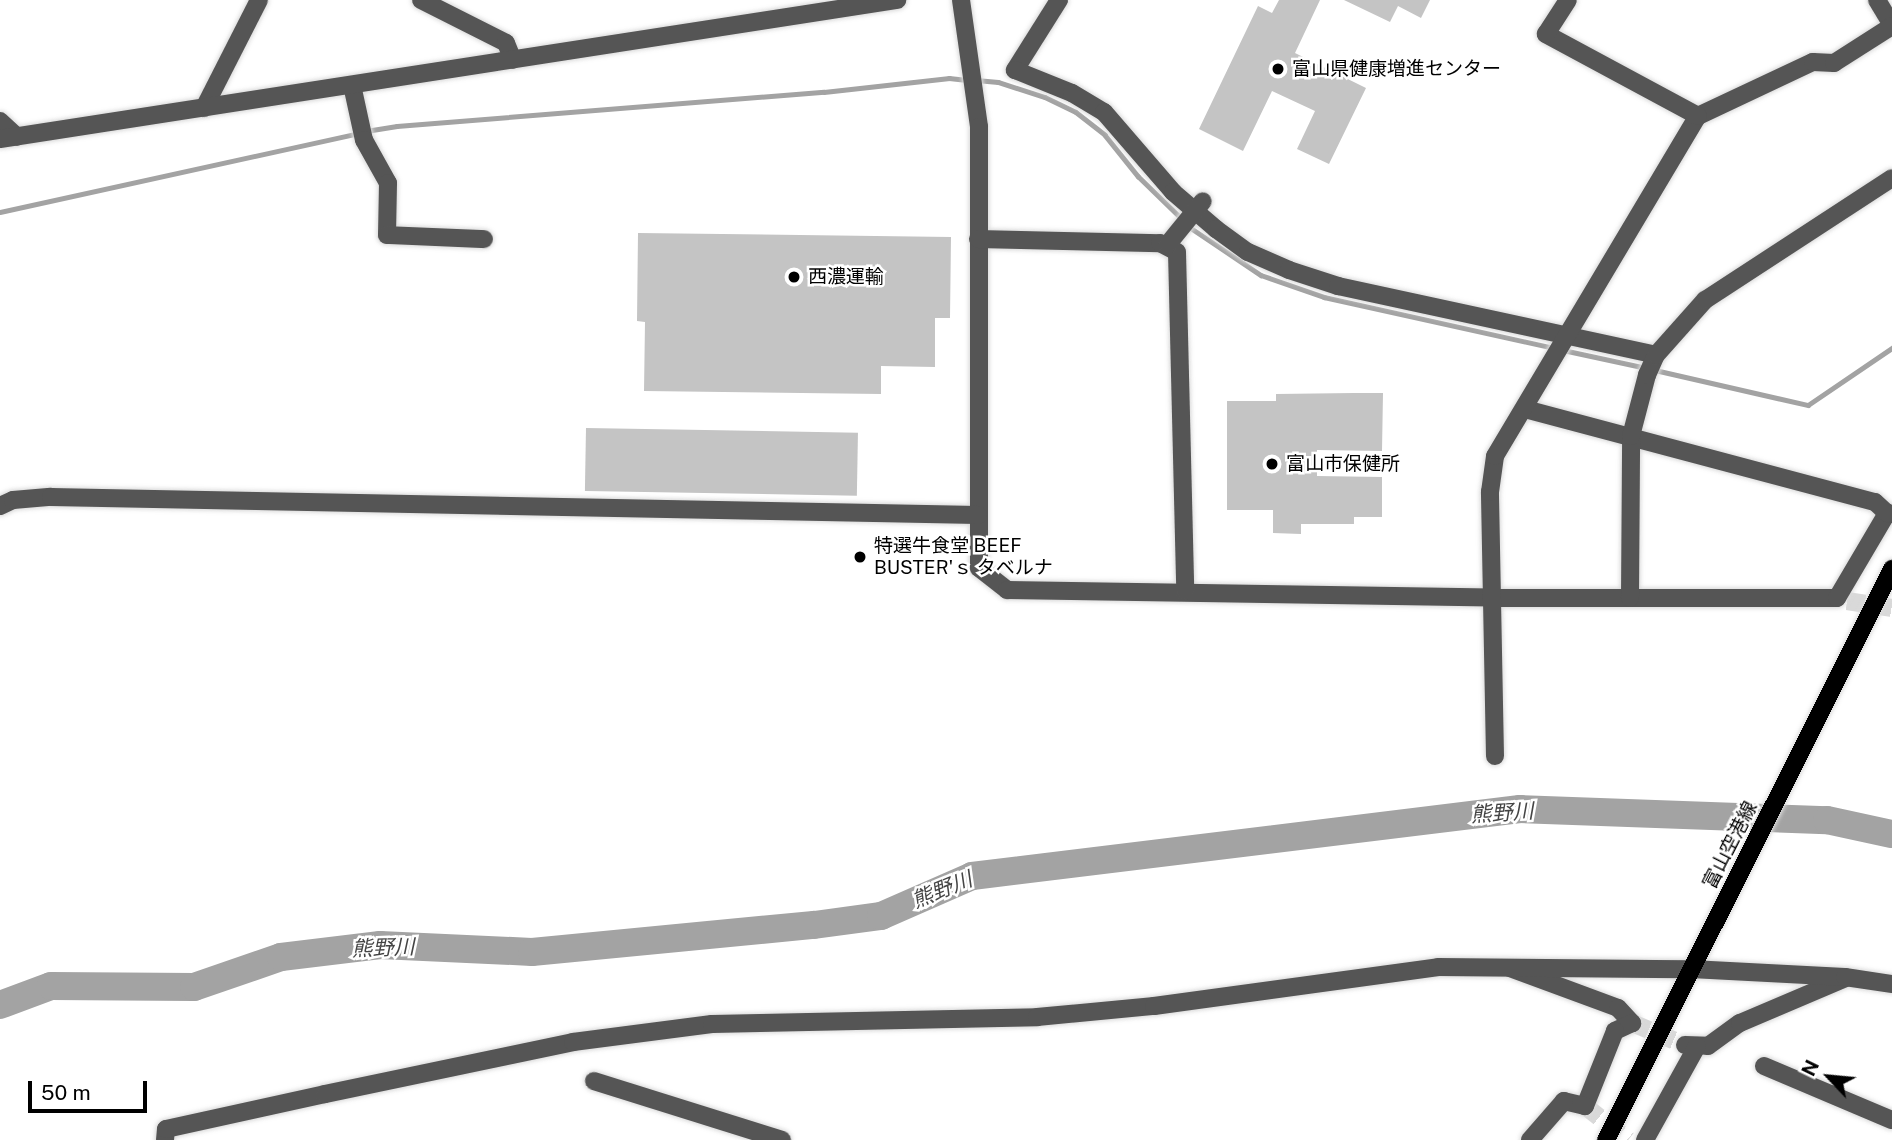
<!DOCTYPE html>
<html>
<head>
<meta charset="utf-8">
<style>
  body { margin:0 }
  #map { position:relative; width:1892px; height:1140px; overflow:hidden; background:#fff; font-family:"Public Sans","Noto Sans JP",sans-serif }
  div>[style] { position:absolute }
  .stream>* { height:4.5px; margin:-2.25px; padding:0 2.25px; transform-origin:2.25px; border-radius:2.25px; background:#a3a3a3 }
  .river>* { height:28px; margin:-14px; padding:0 14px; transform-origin:14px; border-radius:14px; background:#a3a3a3 }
  .building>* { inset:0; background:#c4c4c4; transform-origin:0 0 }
  .minor-tunnel>* { height:18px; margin-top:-9px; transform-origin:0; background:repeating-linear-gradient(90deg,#d9d9d9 0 18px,transparent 0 27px) }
  .roads { filter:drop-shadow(0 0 2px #dbdbdb) drop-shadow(0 0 2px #dbdbdb) }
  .minor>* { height:18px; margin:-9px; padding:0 9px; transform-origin:9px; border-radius:9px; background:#555 }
  .major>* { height:18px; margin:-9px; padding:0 9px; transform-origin:9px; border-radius:9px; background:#000 }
  .dots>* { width:19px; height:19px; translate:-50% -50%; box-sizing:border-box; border:4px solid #fff; border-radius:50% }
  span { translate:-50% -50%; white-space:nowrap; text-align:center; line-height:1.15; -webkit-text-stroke:5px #fff; paint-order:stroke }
  .poi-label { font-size:19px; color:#000 }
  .left { translate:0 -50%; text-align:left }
  .street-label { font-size:19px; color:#000 }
  .water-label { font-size:21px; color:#444; font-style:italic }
  .north { position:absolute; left:1794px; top:1042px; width:70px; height:70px; -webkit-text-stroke:5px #fff; paint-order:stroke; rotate:296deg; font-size:19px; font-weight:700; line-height:28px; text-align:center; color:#000 }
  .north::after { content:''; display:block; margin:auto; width:24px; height:32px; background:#000; clip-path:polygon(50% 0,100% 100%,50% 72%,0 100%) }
  .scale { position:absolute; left:28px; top:1081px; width:119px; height:32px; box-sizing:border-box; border:4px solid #000; border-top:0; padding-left:9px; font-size:21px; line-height:24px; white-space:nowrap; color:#000; -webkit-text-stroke:5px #fff; paint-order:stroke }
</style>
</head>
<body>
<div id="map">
  <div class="stream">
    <div style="left:976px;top:80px;width:22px;rotate:5deg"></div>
    <div style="left:998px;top:82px;width:49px;rotate:17.7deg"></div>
    <div style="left:1045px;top:97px;width:34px;rotate:26deg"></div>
    <div style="left:1076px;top:112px;width:37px;rotate:38deg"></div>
    <div style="left:1105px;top:135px;width:53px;rotate:51.2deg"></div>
    <div style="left:1138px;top:176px;width:62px;rotate:44.3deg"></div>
    <div style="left:366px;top:131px;width:31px;rotate:-9deg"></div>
    <div style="left:397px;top:126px;width:428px;rotate:-4.6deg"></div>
    <div style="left:824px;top:92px;width:126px;rotate:-6.4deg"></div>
    <div style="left:949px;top:78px;width:18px;rotate:6deg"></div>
    <div style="left:0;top:212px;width:367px;rotate:-12.4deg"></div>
    <div style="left:1188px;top:226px;width:88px;rotate:33.9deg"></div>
    <div style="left:1261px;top:275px;width:67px;rotate:19.2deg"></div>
    <div style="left:1324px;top:297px;width:236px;rotate:12.5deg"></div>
    <div style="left:1563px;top:350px;width:85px;rotate:12.2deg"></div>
    <div style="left:1655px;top:370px;width:157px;rotate:12.9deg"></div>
    <div style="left:1808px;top:405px;width:102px;rotate:-34.2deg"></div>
  </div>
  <div class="river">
    <div style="left:0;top:1005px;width:54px;rotate:-20.4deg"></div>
    <div style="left:51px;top:986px;width:143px;rotate:0.4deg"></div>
    <div style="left:194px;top:987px;width:92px;rotate:-19deg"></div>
    <div style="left:281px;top:957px;width:100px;rotate:-6.9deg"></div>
    <div style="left:380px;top:945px;width:152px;rotate:2.6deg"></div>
    <div style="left:532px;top:952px;width:283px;rotate:-5.5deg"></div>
    <div style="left:814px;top:925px;width:68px;rotate:-7.7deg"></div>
    <div style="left:881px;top:916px;width:99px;rotate:-23.7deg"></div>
    <div style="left:972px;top:876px;width:552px;rotate:-6.97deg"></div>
    <div style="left:1520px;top:809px;width:307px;rotate:2.1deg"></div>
    <div style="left:1827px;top:820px;width:66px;rotate:12.2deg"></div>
  </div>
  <div class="building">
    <div style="clip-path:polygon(1279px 0,1320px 0,1295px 53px,1366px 88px,1329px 164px,1297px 149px,1315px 111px,1272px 91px,1243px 151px,1199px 129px,1258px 6px,1272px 13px)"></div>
    <div style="clip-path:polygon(1344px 0,1430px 0,1421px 18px,1398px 6px,1390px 22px)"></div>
    <div style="clip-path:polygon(638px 233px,951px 237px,950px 318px,935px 318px,935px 367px,881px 366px,881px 394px,644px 391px,645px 322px,637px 321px)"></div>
    <div style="clip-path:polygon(1354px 393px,1383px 393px,1382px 451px,1317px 450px,1317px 476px,1382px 477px,1382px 517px,1354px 517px,1354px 524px,1301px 524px,1301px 534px,1273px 533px,1273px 510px,1227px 510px,1227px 401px,1276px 401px,1276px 394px)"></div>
    <div style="left:586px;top:428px;width:272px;height:63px;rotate:1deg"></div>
  </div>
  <div class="minor-tunnel">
    <div style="left:1847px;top:601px;width:46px;rotate:8.8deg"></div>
    <div style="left:1632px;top:1023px;width:57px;rotate:22.5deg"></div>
    <div style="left:1585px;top:1106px;width:55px;rotate:38.3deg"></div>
  </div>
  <div class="roads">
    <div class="minor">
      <div style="left:421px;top:0;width:95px;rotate:26.8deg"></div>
      <div style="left:506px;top:43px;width:18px;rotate:68deg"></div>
      <div style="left:961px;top:0;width:128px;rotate:81.9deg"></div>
      <div style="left:979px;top:127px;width:441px;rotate:90deg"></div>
      <div style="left:979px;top:568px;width:36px;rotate:38deg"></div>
      <div style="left:1007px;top:590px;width:484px;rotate:0.9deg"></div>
      <div style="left:1491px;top:598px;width:346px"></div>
      <div style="left:1837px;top:598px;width:99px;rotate:-59.5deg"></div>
      <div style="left:1887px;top:513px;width:5px;rotate:11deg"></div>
      <div style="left:1059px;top:0;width:83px;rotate:122.2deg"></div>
      <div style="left:1015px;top:70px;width:61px;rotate:22deg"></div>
      <div style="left:1072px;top:93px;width:37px;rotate:31deg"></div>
      <div style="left:1104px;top:112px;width:106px;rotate:49.2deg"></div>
      <div style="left:1173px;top:192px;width:57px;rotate:40.7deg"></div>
      <div style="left:1216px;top:229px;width:39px;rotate:36deg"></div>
      <div style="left:1248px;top:252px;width:45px;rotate:23.7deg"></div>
      <div style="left:1289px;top:270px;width:52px;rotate:18.1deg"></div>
      <div style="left:1338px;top:286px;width:325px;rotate:12.2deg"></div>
      <div style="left:1877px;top:0;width:29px;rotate:59deg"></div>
      <div style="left:352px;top:85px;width:56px;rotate:77.7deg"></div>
      <div style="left:364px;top:140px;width:49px;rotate:60.8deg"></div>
      <div style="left:388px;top:183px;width:52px;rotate:91.1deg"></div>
      <div style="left:387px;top:235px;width:97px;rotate:2.4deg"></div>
      <div style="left:204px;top:108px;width:121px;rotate:-63deg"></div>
      <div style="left:1698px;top:116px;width:127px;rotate:-25.2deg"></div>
      <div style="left:1813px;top:62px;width:21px;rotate:3deg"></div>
      <div style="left:1834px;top:63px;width:69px;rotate:-32.5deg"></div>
      <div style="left:0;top:121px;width:23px;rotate:43deg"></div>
      <div style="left:0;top:139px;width:908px;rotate:-8.81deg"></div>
      <div style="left:978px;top:239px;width:182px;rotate:1.3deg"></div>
      <div style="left:1160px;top:243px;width:19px;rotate:28deg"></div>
      <div style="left:1177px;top:252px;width:339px;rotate:88.6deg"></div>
      <div style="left:1168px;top:244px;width:55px;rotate:-50.9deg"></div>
      <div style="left:1525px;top:409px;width:362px;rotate:14.9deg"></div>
      <div style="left:1875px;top:502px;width:16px;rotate:43deg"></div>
      <div style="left:0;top:506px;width:14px;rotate:-25deg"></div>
      <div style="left:13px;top:500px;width:38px;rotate:-5deg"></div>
      <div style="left:51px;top:497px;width:927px;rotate:1.11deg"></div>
      <div style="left:1630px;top:598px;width:162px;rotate:-89.6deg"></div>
      <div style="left:1631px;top:436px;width:63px;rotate:-75.3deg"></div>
      <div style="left:1647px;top:375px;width:22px;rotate:-66deg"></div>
      <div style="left:1656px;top:355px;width:74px;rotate:-48.3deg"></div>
      <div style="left:1705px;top:300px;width:223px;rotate:-33.1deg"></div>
      <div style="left:1495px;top:756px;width:264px;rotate:-91.1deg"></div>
      <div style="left:1490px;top:492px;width:36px;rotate:-82deg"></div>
      <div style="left:1495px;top:456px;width:396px;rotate:-59.2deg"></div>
      <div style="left:1698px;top:116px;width:173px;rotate:-151.7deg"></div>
      <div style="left:1546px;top:34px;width:40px;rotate:-57.1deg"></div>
      <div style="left:1510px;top:968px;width:115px;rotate:20.3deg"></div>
      <div style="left:1618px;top:1008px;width:21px;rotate:47deg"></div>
      <div style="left:1632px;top:1023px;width:19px;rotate:155deg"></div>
      <div style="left:1615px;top:1031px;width:81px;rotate:111.8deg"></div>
      <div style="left:1585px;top:1106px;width:22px;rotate:-167deg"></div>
      <div style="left:1564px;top:1101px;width:52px;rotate:131.1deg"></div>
      <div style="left:1685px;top:1045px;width:23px;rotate:2deg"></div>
      <div style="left:1708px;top:1046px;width:39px;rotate:-36deg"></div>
      <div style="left:1740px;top:1023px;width:115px;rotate:-23deg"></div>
      <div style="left:1764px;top:1066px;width:139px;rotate:22.9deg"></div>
      <div style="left:594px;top:1081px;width:197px;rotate:17.4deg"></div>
      <div style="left:165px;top:1140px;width:11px;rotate:-85deg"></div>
      <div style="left:166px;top:1129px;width:163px;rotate:-12.4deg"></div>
      <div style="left:325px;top:1094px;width:253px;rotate:-11.8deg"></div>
      <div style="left:573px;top:1042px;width:140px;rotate:-7.4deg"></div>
      <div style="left:712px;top:1024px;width:325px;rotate:-1.2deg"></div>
      <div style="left:1037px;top:1017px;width:118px;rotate:-5.4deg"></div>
      <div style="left:1154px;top:1006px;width:287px;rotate:-7.8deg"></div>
      <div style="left:1438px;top:967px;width:253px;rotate:0.5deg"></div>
      <div style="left:1691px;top:969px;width:154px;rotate:3deg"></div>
      <div style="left:1845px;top:977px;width:48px;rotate:8.5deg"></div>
      <div style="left:1645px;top:1140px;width:107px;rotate:-61deg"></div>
    </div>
    <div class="major">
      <div style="left:1606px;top:1140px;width:639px;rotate:-63.39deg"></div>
    </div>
  </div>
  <div class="dots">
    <div style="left:1278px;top:69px;background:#000"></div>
    <div style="left:794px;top:277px;background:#000"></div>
    <div style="left:1272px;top:464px;background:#000"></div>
    <div style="left:860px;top:557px;background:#000"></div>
  </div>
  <div class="poi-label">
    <span class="left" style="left:1292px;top:69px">富山県健康増進センター</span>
    <span class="left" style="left:808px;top:277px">西濃運輸</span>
    <span class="left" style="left:1286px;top:464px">富山市保健所</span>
    <span class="left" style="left:874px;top:557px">特選牛食堂 BEEF<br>BUSTER'ｓ タベルナ</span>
  </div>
  <div class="street-label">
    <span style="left:1730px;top:845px;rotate:-63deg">富山空港線</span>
  </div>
  <div class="water-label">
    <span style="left:1502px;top:813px;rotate:-4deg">熊野川</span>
    <span style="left:942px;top:890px;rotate:-22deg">熊野川</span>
    <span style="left:383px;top:948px;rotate:-2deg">熊野川</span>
  </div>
  <div class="north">N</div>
  <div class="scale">50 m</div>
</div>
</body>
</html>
